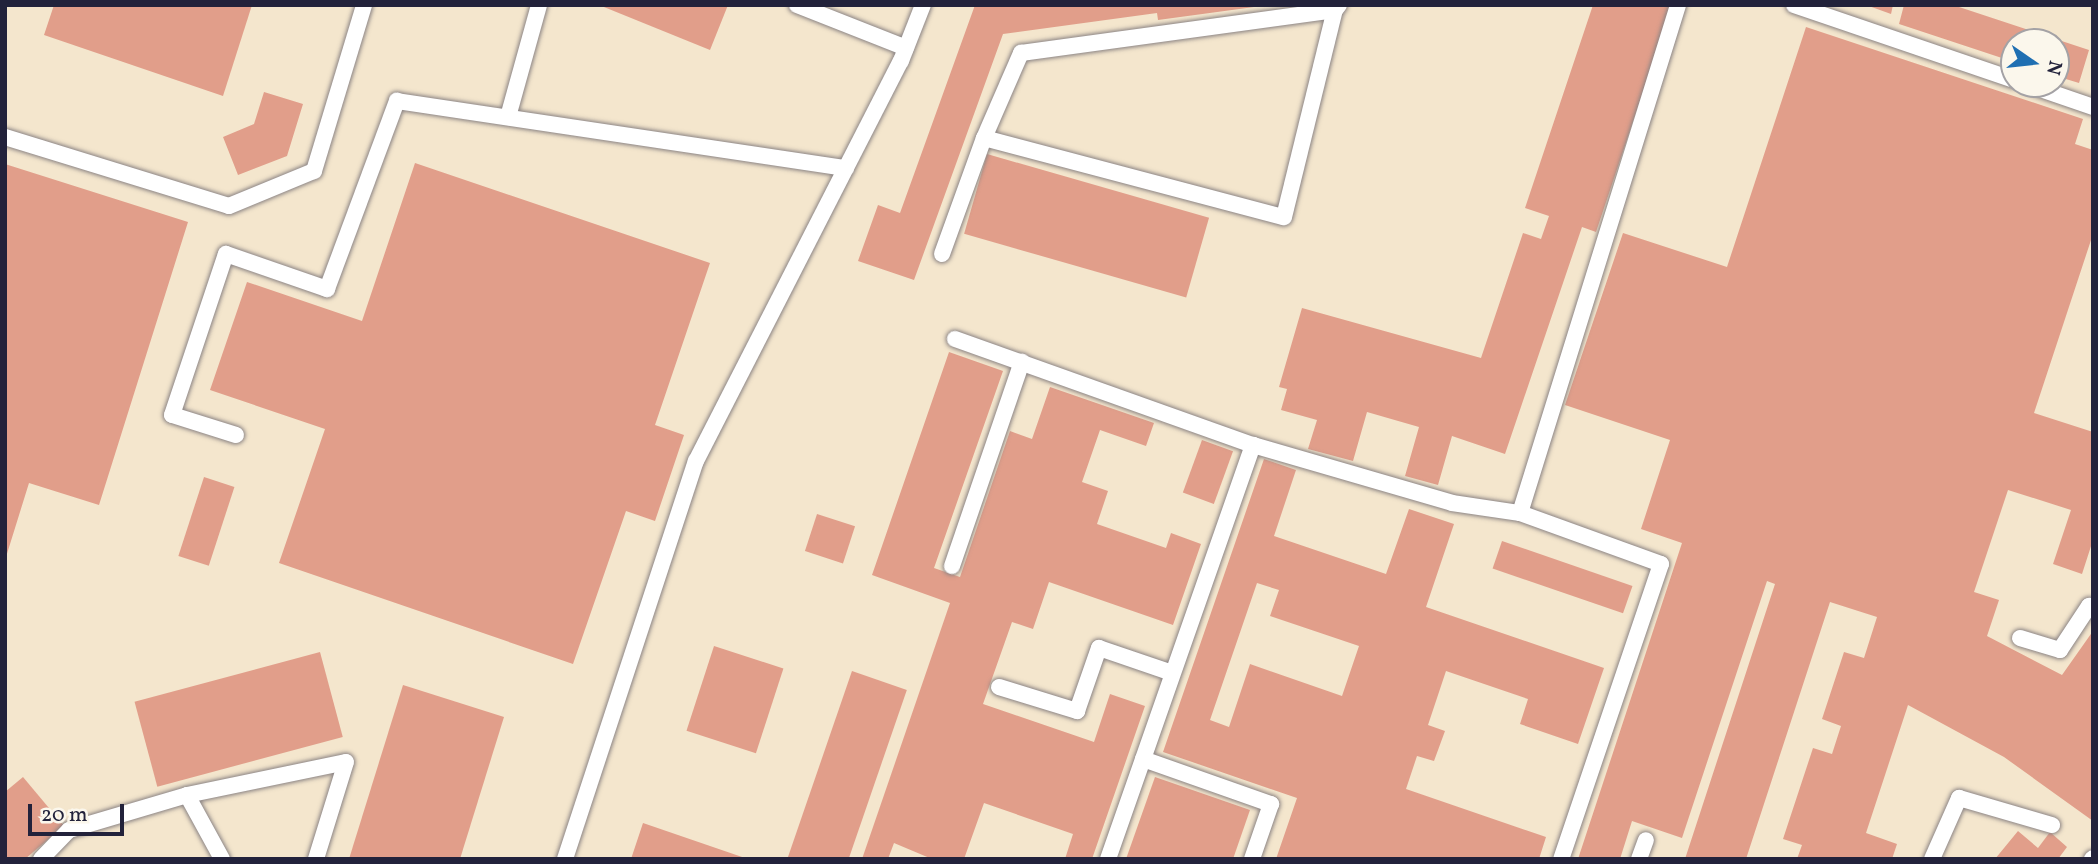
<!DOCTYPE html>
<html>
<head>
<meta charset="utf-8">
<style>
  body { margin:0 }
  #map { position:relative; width:2098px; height:864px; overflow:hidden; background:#f4e6cd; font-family:Vollkorn,serif }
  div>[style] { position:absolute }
  .building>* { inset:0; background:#e19e8a; transform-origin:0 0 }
  .roads { filter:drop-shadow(0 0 2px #8b8484) drop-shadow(0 0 2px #8b8484) }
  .lane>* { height:16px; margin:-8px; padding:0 8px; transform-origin:8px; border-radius:8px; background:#fff }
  span { translate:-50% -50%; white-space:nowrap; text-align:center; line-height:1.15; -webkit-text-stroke:7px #fbf7ec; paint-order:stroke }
  .frame { position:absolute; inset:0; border:7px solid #22223b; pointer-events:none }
  .north { position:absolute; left:2000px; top:28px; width:70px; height:70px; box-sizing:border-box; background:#fbf7ec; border:2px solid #a4a2a5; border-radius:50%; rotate:104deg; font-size:19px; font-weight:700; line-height:28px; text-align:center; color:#22223b }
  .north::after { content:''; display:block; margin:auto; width:24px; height:32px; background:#1f6fb2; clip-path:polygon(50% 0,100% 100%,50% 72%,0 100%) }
  .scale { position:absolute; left:28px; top:804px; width:96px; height:32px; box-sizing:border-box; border:4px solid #22223b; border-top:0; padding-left:9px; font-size:21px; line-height:24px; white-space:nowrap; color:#22223b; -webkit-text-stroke:5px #fbf7ec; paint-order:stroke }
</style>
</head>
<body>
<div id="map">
  <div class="building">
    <div style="clip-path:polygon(54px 5px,252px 5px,223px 96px,44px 35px)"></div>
    <div style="clip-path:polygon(599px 5px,728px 5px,710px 50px)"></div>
    <div style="clip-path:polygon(975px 5px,1254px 7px,1158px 20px,1157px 13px,1003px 34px,914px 280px,858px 261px,878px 205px,900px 213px)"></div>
    <div style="clip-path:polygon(1593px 5px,1672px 5px,1596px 232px,1582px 227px,1505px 454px,1452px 436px,1438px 485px,1405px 476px,1419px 427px,1367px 412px,1353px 461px,1308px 449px,1317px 420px,1281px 410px,1287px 389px,1279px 387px,1302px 308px,1481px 358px,1523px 233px,1541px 239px,1549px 216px,1525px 208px)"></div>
    <div style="clip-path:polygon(1866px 5px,1893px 5px,1891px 14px)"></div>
    <div style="clip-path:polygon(1904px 5px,1953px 5px,2089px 50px,2079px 83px,2056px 76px,2056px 42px,2014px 42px,2014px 62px,1899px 24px)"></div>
    <div style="clip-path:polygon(1806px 27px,2083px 119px,2075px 144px,2093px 150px,2093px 234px,2034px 413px,2093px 432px,2093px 540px,2082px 574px,2053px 564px,2071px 510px,2008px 490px,1974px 592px,1999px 600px,1987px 636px,2062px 675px,2093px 631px,2093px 821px,2004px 757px,1908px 705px,1866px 833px,1897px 844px,1892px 859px,1797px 859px,1802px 845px,1783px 839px,1813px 748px,1832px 754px,1841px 726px,1822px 719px,1844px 652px,1864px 658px,1877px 617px,1830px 602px,1746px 859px,1685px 859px,1775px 584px,1767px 581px,1682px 838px,1632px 821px,1620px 859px,1578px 859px,1682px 543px,1641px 529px,1670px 440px,1565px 405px,1623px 233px,1727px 267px)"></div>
    <div style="clip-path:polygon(264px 92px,303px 104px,287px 156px,238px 175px,223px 137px,254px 124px)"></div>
    <div style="left:987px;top:154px;width:231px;height:83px;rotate:16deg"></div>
    <div style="clip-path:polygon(415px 163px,710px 263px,655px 425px,684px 435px,655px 521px,626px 511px,573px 664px,279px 563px,325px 429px,210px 390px,247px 282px,362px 321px)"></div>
    <div style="clip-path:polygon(5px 164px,188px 222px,99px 505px,29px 483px,6px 557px)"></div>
    <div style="clip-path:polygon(949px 352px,1003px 371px,934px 568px,960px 577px,1010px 431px,1032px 439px,1050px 387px,1154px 423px,1146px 446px,1100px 430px,1082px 482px,1108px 491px,1097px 524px,1166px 548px,1171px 533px,1201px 544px,1173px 625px,1049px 582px,1033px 629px,1012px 622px,983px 704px,1094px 742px,1110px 694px,1145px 706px,1092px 859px,1065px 859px,1073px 834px,984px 803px,964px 859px,932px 859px,894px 843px,888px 859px,862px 859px,950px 603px,872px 575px)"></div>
    <div style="left:1202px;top:440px;width:33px;height:56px;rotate:20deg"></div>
    <div style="clip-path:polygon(evenodd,1264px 459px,1296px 470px,1274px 536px,1386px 574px,1409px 509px,1454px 524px,1426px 607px,1604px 668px,1578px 744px,1520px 724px,1528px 699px,1446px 671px,1428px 725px,1445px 731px,1434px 761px,1417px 756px,1406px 789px,1546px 837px,1539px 859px,1276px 859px,1297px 798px,1163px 752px,1264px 459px,1257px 583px,1279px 590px,1270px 616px,1359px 646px,1342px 696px,1250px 664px,1229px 727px,1210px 720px,1257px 583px)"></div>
    <div style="left:204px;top:477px;width:32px;height:83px;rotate:18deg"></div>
    <div style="left:817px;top:514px;width:40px;height:39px;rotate:18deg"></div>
    <div style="left:1502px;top:541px;width:138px;height:29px;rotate:19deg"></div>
    <div style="left:714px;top:646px;width:73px;height:89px;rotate:18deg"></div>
    <div style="left:320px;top:652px;width:88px;height:192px;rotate:75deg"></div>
    <div style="left:852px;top:671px;width:58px;height:199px;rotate:19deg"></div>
    <div style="clip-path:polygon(403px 685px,504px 717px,460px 859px,349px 859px)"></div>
    <div style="clip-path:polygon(23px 777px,64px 826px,25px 859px,5px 859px,5px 792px)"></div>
    <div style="clip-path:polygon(1155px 777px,1250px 810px,1233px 859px,1126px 859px)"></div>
    <div style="clip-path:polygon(643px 823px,745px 858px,745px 859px,631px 859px)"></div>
    <div style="clip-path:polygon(2018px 831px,2038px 848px,2050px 832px,2067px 847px,2058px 859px,1995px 859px)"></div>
  </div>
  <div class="roads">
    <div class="lane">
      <div style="left:797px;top:5px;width:117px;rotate:21.5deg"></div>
      <div style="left:1794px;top:5px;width:232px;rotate:18.8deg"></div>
      <div style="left:2026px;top:84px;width:71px;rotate:18.9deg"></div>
      <div style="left:508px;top:117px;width:116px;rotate:-74.5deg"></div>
      <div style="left:5px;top:137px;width:234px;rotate:17.1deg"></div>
      <div style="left:229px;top:206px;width:92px;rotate:-22.4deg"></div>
      <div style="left:314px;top:171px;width:173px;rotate:-73.2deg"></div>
      <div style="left:984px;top:138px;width:310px;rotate:14.8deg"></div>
      <div style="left:1284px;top:217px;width:213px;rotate:-76.2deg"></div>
      <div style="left:942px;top:254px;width:123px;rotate:-70.1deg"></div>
      <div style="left:984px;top:138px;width:93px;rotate:-66.5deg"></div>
      <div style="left:1021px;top:53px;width:317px;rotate:-7.8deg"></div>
      <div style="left:1335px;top:10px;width:6px;rotate:-51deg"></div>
      <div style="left:955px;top:339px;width:316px;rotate:19.6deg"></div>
      <div style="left:1253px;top:445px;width:207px;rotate:16.2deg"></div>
      <div style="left:1452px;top:503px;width:69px;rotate:8.4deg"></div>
      <div style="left:1520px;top:513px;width:150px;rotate:19.9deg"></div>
      <div style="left:1661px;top:564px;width:311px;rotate:108.7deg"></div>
      <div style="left:236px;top:435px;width:67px;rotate:-162.6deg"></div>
      <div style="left:172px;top:415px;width:170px;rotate:-71.5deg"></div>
      <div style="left:226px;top:254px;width:107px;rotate:19.1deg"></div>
      <div style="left:327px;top:289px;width:201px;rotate:-69.6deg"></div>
      <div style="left:397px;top:101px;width:454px;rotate:8.5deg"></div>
      <div style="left:1520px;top:513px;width:532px;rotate:-72.72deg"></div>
      <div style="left:952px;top:566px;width:216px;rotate:-71.1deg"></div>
      <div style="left:2020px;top:638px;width:42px;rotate:16.7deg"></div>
      <div style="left:2060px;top:650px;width:53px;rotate:-56.6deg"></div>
      <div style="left:2089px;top:606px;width:5px;rotate:37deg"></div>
      <div style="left:999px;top:687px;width:82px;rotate:17.1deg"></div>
      <div style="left:1077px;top:711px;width:67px;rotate:-70.8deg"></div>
      <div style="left:1099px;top:648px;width:77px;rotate:18.9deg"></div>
      <div style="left:1143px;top:759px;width:136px;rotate:19.4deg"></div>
      <div style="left:1271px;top:804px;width:58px;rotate:109.1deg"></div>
      <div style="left:187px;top:795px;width:162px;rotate:-11.7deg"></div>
      <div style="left:346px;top:762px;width:102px;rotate:107.2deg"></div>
      <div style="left:41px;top:859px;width:40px;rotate:-46deg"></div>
      <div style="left:69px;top:830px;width:123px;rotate:-16.5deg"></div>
      <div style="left:187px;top:795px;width:73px;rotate:61.3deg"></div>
      <div style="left:565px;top:859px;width:419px;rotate:-71.8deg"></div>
      <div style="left:696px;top:461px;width:449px;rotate:-62.9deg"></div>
      <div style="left:901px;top:61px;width:60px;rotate:-68.6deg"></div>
      <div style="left:1108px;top:859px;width:439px;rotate:-70.7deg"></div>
      <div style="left:1639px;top:859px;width:20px;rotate:-70deg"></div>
      <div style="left:1932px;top:859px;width:67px;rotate:-66.1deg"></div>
      <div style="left:1959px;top:798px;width:97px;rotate:16.2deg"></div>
      <div style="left:2092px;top:859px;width:1px;rotate:-45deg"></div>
    </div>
  </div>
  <div class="frame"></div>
  <div class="north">N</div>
  <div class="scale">20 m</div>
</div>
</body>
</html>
